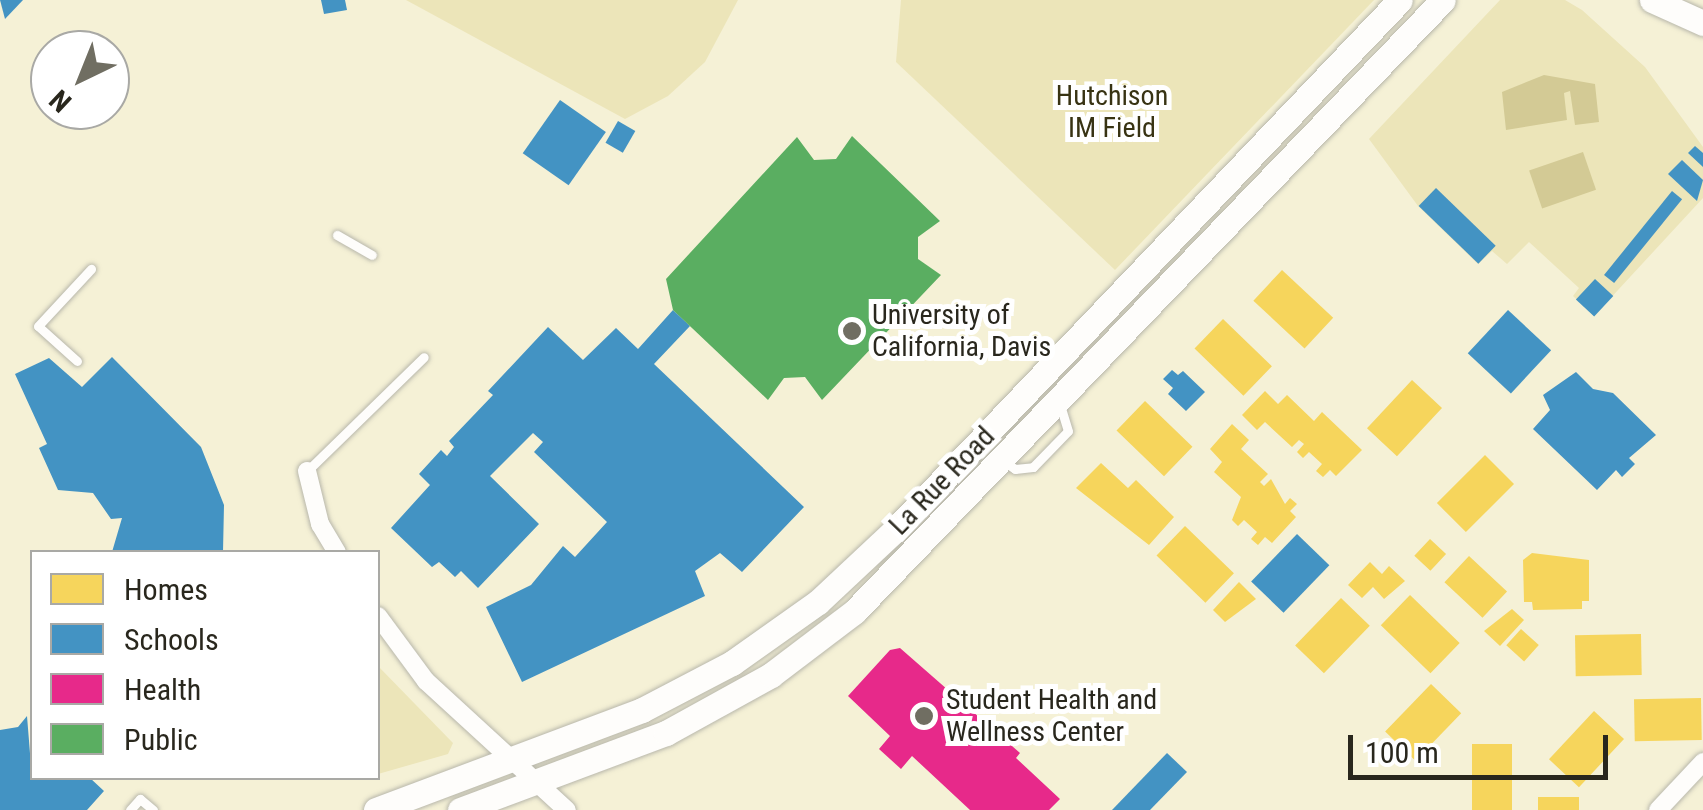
<!DOCTYPE html>
<html>
<head>
<meta charset="utf-8">
<style>
  body { margin:0 }
  #map { position:relative; width:1703px; height:810px; overflow:hidden; background:#f5f2e3; font-family:"Roboto Condensed",sans-serif }
  div>[style] { position:absolute }
  .built>* { inset:0; background:#f5f1d6 }
  .green>* { inset:0; background:#ece5b9 }
  .water>* { inset:0; background:#d3ca95; transform-origin:0 0 }
  .homes>* { inset:0; background:#f6d55c; transform-origin:0 0 }
  .schools>* { inset:0; background:#4393c3; transform-origin:0 0 }
  .health>* { inset:0; background:#e7298a }
  .public>* { inset:0; background:#5aae61 }
  .roads { filter:drop-shadow(0 0 2px #b8b7ab) drop-shadow(0 0 2px #b8b7ab) }
  .lane>* { height:9px; margin:-4.5px; padding:0 4.5px; transform-origin:4.5px; border-radius:4.5px; background:#fefdfb }
  .street>* { height:18px; margin:-9px; padding:0 9px; transform-origin:9px; border-radius:9px; background:#fefdfb }
  .secondary>* { height:25px; margin:-12.5px; padding:0 12.5px; transform-origin:12.5px; border-radius:12.5px; background:#fefdfb }
  .dots>* { width:28px; height:28px; translate:-50% -50%; box-sizing:border-box; border:5px solid #fff; border-radius:50% }
  span { translate:-50% -50%; white-space:nowrap; text-align:center; line-height:1.15; -webkit-text-stroke:10px #fff; paint-order:stroke }
  .park-label { font-size:28px; color:#383313 }
  .poi-label { font-size:28px; color:#29271d }
  .left { translate:0 -50%; text-align:left }
  .street-label { font-size:28px; color:#29271d }
  .legend { position:absolute; left:30px; top:550px; width:350px; height:230px; box-sizing:border-box; background:#fff; border:2px solid #a9a9a5; margin:0; padding:12px 18px; list-style:none; font-size:30px; color:#29271d }
  .legend li { display:flex; align-items:center; gap:20px; height:50px }
  .legend b { width:50px; border:2px solid #a9a9a5 }
  .north { position:absolute; left:30px; top:30px; width:100px; height:100px; box-sizing:border-box; background:#fff; border:2px solid #a9a9a5; border-radius:50%; rotate:223deg; font-size:28px; font-weight:700; line-height:40px; text-align:center; color:#29271d }
  .north::after { content:''; display:block; margin:auto; width:35px; height:45px; background:#706e62; clip-path:polygon(50% 0,100% 100%,50% 72%,0 100%) }
  .scale { position:absolute; left:1348px; top:735px; width:260px; height:45px; box-sizing:border-box; border:5px solid #29271d; border-top:0; padding-left:12px; font-size:30px; line-height:35px; white-space:nowrap; color:#29271d; -webkit-text-stroke:8px #fff; paint-order:stroke }
</style>
</head>
<body>
<div id="map">
  <div class="built">
    <div style="clip-path:polygon(evenodd,0 0,1703px 0,1703px 810px,0 810px,0 0,50px 50px,110px 50px,110px 110px,50px 110px,50px 50px,0 0,32px 552px,378px 552px,378px 778px,32px 778px,32px 552px)"></div>
  </div>
  <div class="green">
    <div style="clip-path:polygon(406px 0,738px 0,705px 62px,668px 96px,625px 119px)"></div>
    <div style="clip-path:polygon(901px 0,1374px 0,1115px 270px,896px 62px)"></div>
    <div style="clip-path:polygon(1500px 0,1565px 0,1582px 10px,1645px 67px,1703px 147px,1703px 198px,1594px 316px,1573px 296px,1579px 288px,1529px 242px,1507px 264px,1492px 251px,1478px 264px,1418px 206px,1369px 139px)"></div>
    <div style="clip-path:polygon(378px 666px,453px 743px,448px 754px,378px 774px)"></div>
  </div>
  <div class="water">
    <div style="clip-path:polygon(1544px 75px,1595px 84px,1599px 122px,1575px 125px,1570px 91px,1564px 93px,1567px 120px,1506px 130px,1502px 92px)"></div>
    <div style="left:1583px;top:152px;width:40px;height:57px;rotate:71deg"></div>
  </div>
  <div class="homes">
    <div style="left:1282px;top:270px;width:70px;height:42px;rotate:43deg"></div>
    <div style="left:1223px;top:319px;width:68px;height:41px;rotate:44deg"></div>
    <div style="left:1412px;top:380px;width:41px;height:66px;rotate:43deg"></div>
    <div style="clip-path:polygon(1265px 391px,1278px 404px,1287px 395px,1314px 421px,1322px 412px,1362px 450px,1336px 476px,1330px 470px,1323px 477px,1316px 471px,1322px 464px,1309px 452px,1303px 458px,1297px 452px,1304px 444px,1299px 440px,1292px 447px,1265px 422px,1257px 430px,1242px 415px)"></div>
    <div style="left:1145px;top:401px;width:66px;height:41px;rotate:44deg"></div>
    <div style="clip-path:polygon(1232px 424px,1249px 440px,1241px 449px,1268px 474px,1260px 482px,1264px 486px,1271px 479px,1285px 504px,1290px 498px,1297px 504px,1290px 511px,1296px 517px,1272px 543px,1265px 537px,1258px 545px,1251px 539px,1257px 532px,1244px 520px,1238px 526px,1232px 520px,1241px 497px,1214px 472px,1222px 462px,1210px 449px)"></div>
    <div style="left:1485px;top:455px;width:41px;height:68px;rotate:45deg"></div>
    <div style="clip-path:polygon(1101px 463px,1128px 488px,1136px 480px,1174px 517px,1149px 545px,1076px 488px)"></div>
    <div style="left:1185px;top:526px;width:68px;height:41px;rotate:44deg"></div>
    <div style="left:1430px;top:539px;width:22px;height:23px;rotate:43deg"></div>
    <div style="clip-path:polygon(1532px 553px,1589px 560px,1589px 601px,1582px 601px,1582px 609px,1533px 610px,1532px 602px,1524px 602px,1523px 560px)"></div>
    <div style="left:1469px;top:556px;width:52px;height:36px;rotate:43deg"></div>
    <div style="clip-path:polygon(1370px 562px,1382px 574px,1389px 566px,1405px 581px,1384px 599px,1373px 587px,1362px 598px,1348px 585px)"></div>
    <div style="clip-path:polygon(1239px 582px,1256px 599px,1225px 622px,1213px 610px)"></div>
    <div style="left:1410px;top:595px;width:69px;height:42px;rotate:44deg"></div>
    <div style="left:1341px;top:598px;width:40px;height:66px;rotate:44deg"></div>
    <div style="clip-path:polygon(1512px 609px,1524px 620px,1500px 646px,1484px 631px)"></div>
    <div style="left:1521px;top:629px;width:24px;height:22px;rotate:42deg"></div>
    <div style="left:1641px;top:634px;width:41px;height:66px;rotate:89deg"></div>
    <div style="left:1431px;top:684px;width:42px;height:66px;rotate:44deg"></div>
    <div style="left:1701px;top:698px;width:42px;height:67px;rotate:89deg"></div>
    <div style="left:1594px;top:711px;width:41px;height:66px;rotate:43deg"></div>
    <div style="left:1472px;top:744px;width:40px;height:66px"></div>
    <div style="left:1579px;top:797px;width:13px;height:41px;rotate:90deg"></div>
  </div>
  <div class="schools">
    <div style="clip-path:polygon(0 0,23px 0,5px 19px)"></div>
    <div style="clip-path:polygon(321px 0,345px 0,347px 10px,324px 14px)"></div>
    <div style="left:560px;top:100px;width:56px;height:65px;rotate:35deg"></div>
    <div style="left:618px;top:121px;width:20px;height:25px;rotate:30deg"></div>
    <div style="clip-path:polygon(1695px 146px,1703px 153px,1703px 167px,1688px 153px)"></div>
    <div style="clip-path:polygon(1682px 160px,1703px 180px,1697px 201px,1668px 174px)"></div>
    <div style="left:1436px;top:188px;width:83px;height:25px;rotate:44deg"></div>
    <div style="left:1672px;top:191px;width:13px;height:108px;rotate:39deg"></div>
    <div style="left:1595px;top:279px;width:25px;height:28px;rotate:43deg"></div>
    <div style="clip-path:polygon(673px 310px,690px 326px,654px 364px,804px 507px,742px 572px,720px 553px,695px 571px,705px 596px,522px 682px,486px 607px,531px 585px,563px 546px,575px 557px,607px 522px,534px 452px,543px 442px,533px 433px,490px 476px,539px 524px,478px 588px,461px 571px,455px 577px,439px 562px,432px 567px,391px 528px,430px 485px,419px 474px,441px 450px,447px 456px,454px 447px,449px 441px,493px 395px,488px 391px,548px 327px,583px 360px,616px 328px,638px 349px)"></div>
    <div style="left:1508px;top:310px;width:59px;height:59px;rotate:43deg"></div>
    <div style="clip-path:polygon(112px 357px,201px 447px,224px 505px,223px 552px,112px 552px,122px 518px,111px 519px,93px 493px,58px 490px,39px 448px,47px 444px,15px 374px,49px 358px,82px 387px)"></div>
    <div style="clip-path:polygon(1172px 370px,1178px 375px,1183px 371px,1205px 392px,1186px 411px,1168px 394px,1173px 388px,1163px 379px)"></div>
    <div style="clip-path:polygon(1576px 372px,1593px 389px,1613px 393px,1656px 435px,1629px 458px,1635px 464px,1622px 477px,1616px 470px,1597px 490px,1533px 429px,1550px 410px,1543px 395px)"></div>
    <div style="left:1297px;top:534px;width:45px;height:66px;rotate:44deg"></div>
    <div style="clip-path:polygon(27px 716px,32px 778px,90px 778px,104px 791px,87px 810px,0 810px,0 730px,18px 727px)"></div>
    <div style="clip-path:polygon(1167px 753px,1187px 772px,1150px 810px,1112px 810px)"></div>
  </div>
  <div class="health">
    <div style="clip-path:polygon(900px 648px,1020px 753px,1016px 758px,1060px 799px,1049px 810px,970px 810px,912px 756px,901px 769px,879px 749px,890px 736px,848px 696px,890px 650px)"></div>
  </div>
  <div class="public">
    <div style="clip-path:polygon(852px 136px,940px 221px,918px 237px,918px 259px,941px 275px,822px 400px,805px 377px,784px 378px,768px 400px,673px 310px,666px 279px,797px 137px,814px 160px,836px 159px)"></div>
  </div>
  <div class="roads">
    <div class="lane">
      <div style="left:337px;top:235px;width:40px;rotate:29.7deg"></div>
      <div style="left:77px;top:361px;width:52px;rotate:-138.1deg"></div>
      <div style="left:38px;top:326px;width:78px;rotate:-47.1deg"></div>
      <div style="left:1005px;top:462px;width:12px;rotate:35deg"></div>
      <div style="left:1015px;top:469px;width:18px;rotate:-6deg"></div>
      <div style="left:1033px;top:467px;width:50px;rotate:-45.8deg"></div>
      <div style="left:1068px;top:431px;width:27px;rotate:-107deg"></div>
      <div style="left:307px;top:471px;width:163px;rotate:-44.3deg"></div>
      <div style="left:130px;top:810px;width:15px;rotate:-48deg"></div>
      <div style="left:140px;top:799px;width:17px;rotate:40deg"></div>
    </div>
    <div class="street">
      <div style="left:307px;top:471px;width:55px;rotate:76.2deg"></div>
      <div style="left:320px;top:524px;width:33px;rotate:59deg"></div>
      <div style="left:378px;top:616px;width:81px;rotate:53.6deg"></div>
      <div style="left:426px;top:681px;width:191px;rotate:42.5deg"></div>
      <div style="left:1658px;top:810px;width:66px;rotate:-46.8deg"></div>
    </div>
    <div class="secondary">
      <div style="left:1652px;top:0;width:56px;rotate:24.3deg"></div>
      <div style="left:376px;top:810px;width:284px;rotate:-20.6deg"></div>
      <div style="left:642px;top:710px;width:102px;rotate:-27.6deg"></div>
      <div style="left:732px;top:663px;width:105px;rotate:-35.3deg"></div>
      <div style="left:818px;top:602px;width:104px;rotate:-43.1deg"></div>
      <div style="left:894px;top:531px;width:733px;rotate:-46.38deg"></div>
      <div style="left:460px;top:810px;width:220px;rotate:-20.5deg"></div>
      <div style="left:666px;top:733px;width:120px;rotate:-28.9deg"></div>
      <div style="left:771px;top:675px;width:104px;rotate:-37.2deg"></div>
      <div style="left:854px;top:612px;width:849px;rotate:-46.1deg"></div>
    </div>
  </div>
  <div class="dots">
    <div style="left:852px;top:331px;background:#706e62"></div>
    <div style="left:924px;top:716px;background:#706e62"></div>
  </div>
  <div class="park-label">
    <span style="left:1112px;top:112px">Hutchison<br>IM Field</span>
  </div>
  <div class="poi-label">
    <span class="left" style="left:872px;top:331px">University of<br>California, Davis</span>
    <span class="left" style="left:946px;top:716px">Student Health and<br>Wellness Center</span>
  </div>
  <div class="street-label">
    <span style="left:942px;top:481px;rotate:-46deg">La Rue Road</span>
  </div>
  <ul class="legend">
  <li><b style="height:28px;background:#f6d55c"></b>Homes</li>
  <li><b style="height:28px;background:#4393c3"></b>Schools</li>
  <li><b style="height:28px;background:#e7298a"></b>Health</li>
  <li><b style="height:28px;background:#5aae61"></b>Public</li>
  </ul>
  <div class="north">N</div>
  <div class="scale">100 m</div>
</div>
</body>
</html>
